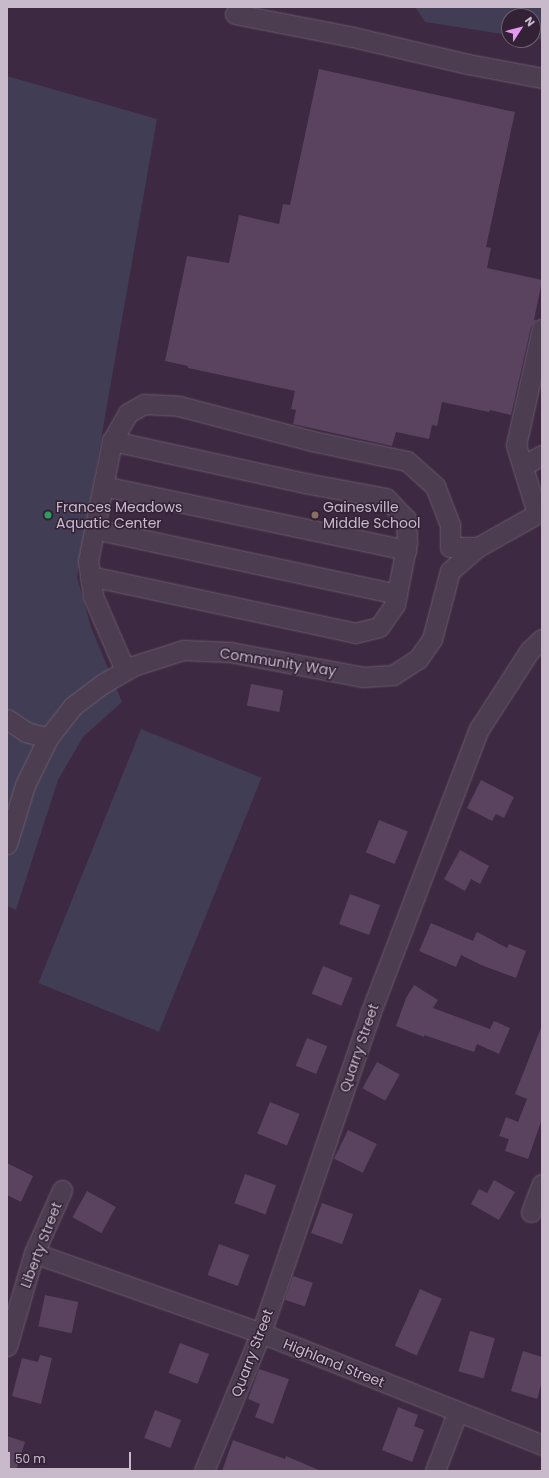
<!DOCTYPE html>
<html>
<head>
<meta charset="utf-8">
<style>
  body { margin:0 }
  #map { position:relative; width:549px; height:1478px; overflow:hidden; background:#3d2941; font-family:Poppins,sans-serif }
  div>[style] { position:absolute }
  .green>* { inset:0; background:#403d54; transform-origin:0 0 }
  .building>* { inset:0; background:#5a435e; transform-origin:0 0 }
  .roads { filter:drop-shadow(0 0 1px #6b5b6e) drop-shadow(0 0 1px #6b5b6e) }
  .minor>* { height:19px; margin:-9.5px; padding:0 9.5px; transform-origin:9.5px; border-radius:9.5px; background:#4d3d50 }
  .dots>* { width:11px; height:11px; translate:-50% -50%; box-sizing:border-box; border:2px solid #332136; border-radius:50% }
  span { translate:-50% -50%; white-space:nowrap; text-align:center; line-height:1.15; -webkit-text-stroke:3px #332136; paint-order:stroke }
  .poi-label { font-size:14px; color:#c8bacb }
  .left { translate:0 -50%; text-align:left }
  .street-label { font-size:14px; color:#c8bacb }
  .frame { position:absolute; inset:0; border:8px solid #c8bacb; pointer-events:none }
  .north { position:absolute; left:501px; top:8px; width:40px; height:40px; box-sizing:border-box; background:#332136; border:1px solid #6f5e72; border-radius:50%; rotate:54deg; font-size:11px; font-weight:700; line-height:16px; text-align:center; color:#c8bacb }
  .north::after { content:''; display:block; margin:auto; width:14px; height:18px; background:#e698f1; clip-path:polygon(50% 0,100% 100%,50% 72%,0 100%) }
  .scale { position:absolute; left:8px; top:1452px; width:123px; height:18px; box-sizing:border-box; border:2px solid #c8bacb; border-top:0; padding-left:5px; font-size:12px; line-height:14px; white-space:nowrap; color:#c8bacb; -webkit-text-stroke:3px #332136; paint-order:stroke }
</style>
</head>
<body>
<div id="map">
  <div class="green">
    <div style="clip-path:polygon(415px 7px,542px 7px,542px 40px,533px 38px,533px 16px,509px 16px,509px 35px,425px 22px)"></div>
    <div style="clip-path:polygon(7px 76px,157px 119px,77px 577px,91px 627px,122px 702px,83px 737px,58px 780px,16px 910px,7px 906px)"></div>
    <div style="left:141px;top:729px;width:130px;height:274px;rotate:22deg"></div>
  </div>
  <div class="building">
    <div style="clip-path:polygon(319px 69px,515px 112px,486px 247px,491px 248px,487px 268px,542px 280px,542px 281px,534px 320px,536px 320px,531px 327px,511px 415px,490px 410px,489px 412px,442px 402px,437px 426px,432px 425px,429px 439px,396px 432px,392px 446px,293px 424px,296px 410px,291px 409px,295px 391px,188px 368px,188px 366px,165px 361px,187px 256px,229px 263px,239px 215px,279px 224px,283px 204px,290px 205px)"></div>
    <div style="left:251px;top:684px;width:33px;height:22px;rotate:11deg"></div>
    <div style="clip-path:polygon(481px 780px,514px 797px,504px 818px,496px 814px,492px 821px,467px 808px)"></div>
    <div style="left:379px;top:820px;width:31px;height:35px;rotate:22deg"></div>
    <div style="clip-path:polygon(460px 850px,489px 866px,480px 884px,471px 879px,465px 891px,444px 879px)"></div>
    <div style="left:350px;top:894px;width:32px;height:32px;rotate:20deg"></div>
    <div style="clip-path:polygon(431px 923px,473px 941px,477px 932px,507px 948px,509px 944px,526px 951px,516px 978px,481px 965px,461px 955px,456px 967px,419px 951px)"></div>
    <div style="left:323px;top:966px;width:32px;height:30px;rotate:22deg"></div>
    <div style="clip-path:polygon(414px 985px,438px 1000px,433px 1008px,490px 1029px,494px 1021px,510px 1028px,499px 1054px,477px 1044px,474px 1052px,424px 1035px,424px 1037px,396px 1026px,406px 998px)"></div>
    <div style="clip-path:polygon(541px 1028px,542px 1119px,528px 1159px,505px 1151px,509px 1139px,499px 1136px,506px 1117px,518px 1122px,527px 1099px,515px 1094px)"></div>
    <div style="left:307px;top:1038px;width:22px;height:30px;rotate:22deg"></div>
    <div style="left:377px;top:1062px;width:26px;height:30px;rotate:29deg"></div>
    <div style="left:270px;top:1102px;width:32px;height:34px;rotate:22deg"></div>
    <div style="left:348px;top:1130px;width:32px;height:32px;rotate:26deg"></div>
    <div style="clip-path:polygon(7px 1163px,33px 1176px,21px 1202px,7px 1195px)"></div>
    <div style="left:245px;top:1174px;width:33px;height:31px;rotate:20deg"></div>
    <div style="clip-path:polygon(494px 1180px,515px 1192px,499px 1220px,471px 1204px,479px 1189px,487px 1193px)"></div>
    <div style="left:87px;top:1191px;width:33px;height:30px;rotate:29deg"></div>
    <div style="left:322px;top:1203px;width:33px;height:32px;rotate:20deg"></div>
    <div style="left:219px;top:1244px;width:32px;height:33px;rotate:20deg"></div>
    <div style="left:293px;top:1276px;width:21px;height:25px;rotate:19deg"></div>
    <div style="left:420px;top:1289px;width:24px;height:62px;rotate:24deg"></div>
    <div style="left:45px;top:1295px;width:34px;height:32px;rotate:12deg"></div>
    <div style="left:470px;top:1331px;width:26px;height:42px;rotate:16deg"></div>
    <div style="left:180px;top:1343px;width:31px;height:32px;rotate:21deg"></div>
    <div style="clip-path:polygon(523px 1351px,542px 1357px,542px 1382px,537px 1399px,511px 1391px)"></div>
    <div style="clip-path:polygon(40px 1355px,52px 1358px,41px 1404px,12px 1396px,22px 1358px,38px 1362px)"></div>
    <div style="clip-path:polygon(259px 1369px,289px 1379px,273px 1424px,255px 1417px,260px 1404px,248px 1399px)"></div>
    <div style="clip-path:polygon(398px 1407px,418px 1415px,414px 1426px,424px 1430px,412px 1462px,382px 1450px)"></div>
    <div style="left:155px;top:1410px;width:28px;height:30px;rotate:21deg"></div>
    <div style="clip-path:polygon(7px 1436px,25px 1442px,16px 1471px,7px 1471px)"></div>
    <div style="clip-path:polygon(233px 1440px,285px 1459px,286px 1456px,321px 1471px,222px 1471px)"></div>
  </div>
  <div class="roads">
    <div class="minor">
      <div style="left:235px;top:14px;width:120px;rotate:11deg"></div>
      <div style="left:353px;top:37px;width:118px;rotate:13.2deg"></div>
      <div style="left:468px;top:64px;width:75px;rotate:10.7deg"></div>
      <div style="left:523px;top:466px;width:22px;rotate:-30deg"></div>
      <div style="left:103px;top:486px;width:310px;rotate:11.9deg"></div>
      <div style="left:537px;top:513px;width:71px;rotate:-107.2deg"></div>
      <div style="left:516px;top:445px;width:119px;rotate:-77.4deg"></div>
      <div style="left:94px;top:529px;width:310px;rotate:12.1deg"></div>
      <div style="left:90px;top:576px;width:271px;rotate:12.1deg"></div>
      <div style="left:355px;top:633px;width:25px;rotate:-14deg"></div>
      <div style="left:379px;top:627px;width:28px;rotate:-55deg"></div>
      <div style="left:395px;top:604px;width:63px;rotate:-79deg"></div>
      <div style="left:407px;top:542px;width:23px;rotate:-92deg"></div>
      <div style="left:406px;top:519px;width:29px;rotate:-134deg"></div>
      <div style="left:386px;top:498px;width:82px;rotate:-169.5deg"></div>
      <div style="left:305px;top:483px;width:198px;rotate:-167.7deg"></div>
      <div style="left:125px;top:670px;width:81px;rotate:-113.4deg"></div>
      <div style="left:93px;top:596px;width:35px;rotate:-98deg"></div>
      <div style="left:88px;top:561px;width:122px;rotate:-78.7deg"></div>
      <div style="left:112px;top:441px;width:32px;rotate:-60deg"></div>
      <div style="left:128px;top:413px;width:18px;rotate:-29deg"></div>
      <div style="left:144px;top:404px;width:35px;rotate:3deg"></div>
      <div style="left:179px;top:406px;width:138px;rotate:14.7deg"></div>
      <div style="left:312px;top:441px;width:97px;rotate:11.9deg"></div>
      <div style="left:407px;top:461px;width:38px;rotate:42deg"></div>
      <div style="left:435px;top:486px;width:42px;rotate:69deg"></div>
      <div style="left:450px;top:525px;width:22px;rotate:90deg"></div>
      <div style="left:450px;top:547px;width:28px"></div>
      <div style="left:7px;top:719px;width:23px;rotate:34deg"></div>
      <div style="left:26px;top:732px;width:23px;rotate:15deg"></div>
      <div style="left:7px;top:844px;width:62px;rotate:-73deg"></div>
      <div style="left:25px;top:785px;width:52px;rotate:-63.9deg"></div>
      <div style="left:48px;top:738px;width:41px;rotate:-52deg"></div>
      <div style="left:73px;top:706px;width:39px;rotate:-37deg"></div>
      <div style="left:104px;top:683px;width:34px;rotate:-30deg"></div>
      <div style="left:133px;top:666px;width:52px;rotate:-17.7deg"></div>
      <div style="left:183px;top:650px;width:47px;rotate:2.4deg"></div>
      <div style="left:230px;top:652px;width:135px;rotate:10.6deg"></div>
      <div style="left:363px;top:677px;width:30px;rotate:-4deg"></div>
      <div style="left:393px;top:675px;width:30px;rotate:-33deg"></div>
      <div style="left:418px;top:659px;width:24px;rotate:-55deg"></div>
      <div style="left:432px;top:639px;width:70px;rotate:-75.2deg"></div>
      <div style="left:450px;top:571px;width:37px;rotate:-41deg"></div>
      <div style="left:478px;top:547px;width:73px;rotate:-29.4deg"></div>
      <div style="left:531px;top:1212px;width:30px;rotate:-69deg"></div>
      <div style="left:34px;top:1253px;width:241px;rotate:19.4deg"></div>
      <div style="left:261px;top:1333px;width:302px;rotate:21.7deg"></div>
      <div style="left:7px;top:1346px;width:97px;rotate:-73.8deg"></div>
      <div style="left:34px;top:1253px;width:69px;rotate:-66deg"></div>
      <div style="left:204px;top:1471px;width:149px;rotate:-67.6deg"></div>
      <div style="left:261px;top:1333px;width:337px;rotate:-71.1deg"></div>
      <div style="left:370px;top:1014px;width:305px;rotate:-69.1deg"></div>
      <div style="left:479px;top:729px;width:94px;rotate:-57.2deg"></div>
      <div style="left:530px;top:650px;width:16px;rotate:-43deg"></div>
      <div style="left:435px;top:1471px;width:62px;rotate:-69.2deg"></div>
    </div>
  </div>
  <div class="dots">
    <div style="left:48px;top:515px;background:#2e9e5b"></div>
    <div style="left:315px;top:515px;background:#8d6e63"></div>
  </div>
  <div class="poi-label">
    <span class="left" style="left:56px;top:515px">Frances Meadows<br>Aquatic Center</span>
    <span class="left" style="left:323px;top:515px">Gainesville<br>Middle School</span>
  </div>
  <div class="street-label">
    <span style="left:278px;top:662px;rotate:9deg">Community Way</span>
    <span style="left:359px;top:1048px;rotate:-71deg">Quarry Street</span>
    <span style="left:41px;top:1245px;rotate:-69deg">Liberty Street</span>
    <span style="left:252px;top:1353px;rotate:-69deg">Quarry Street</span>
    <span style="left:334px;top:1363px;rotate:22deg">Highland Street</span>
  </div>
  <div class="frame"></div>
  <div class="north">N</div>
  <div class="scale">50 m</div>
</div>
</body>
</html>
